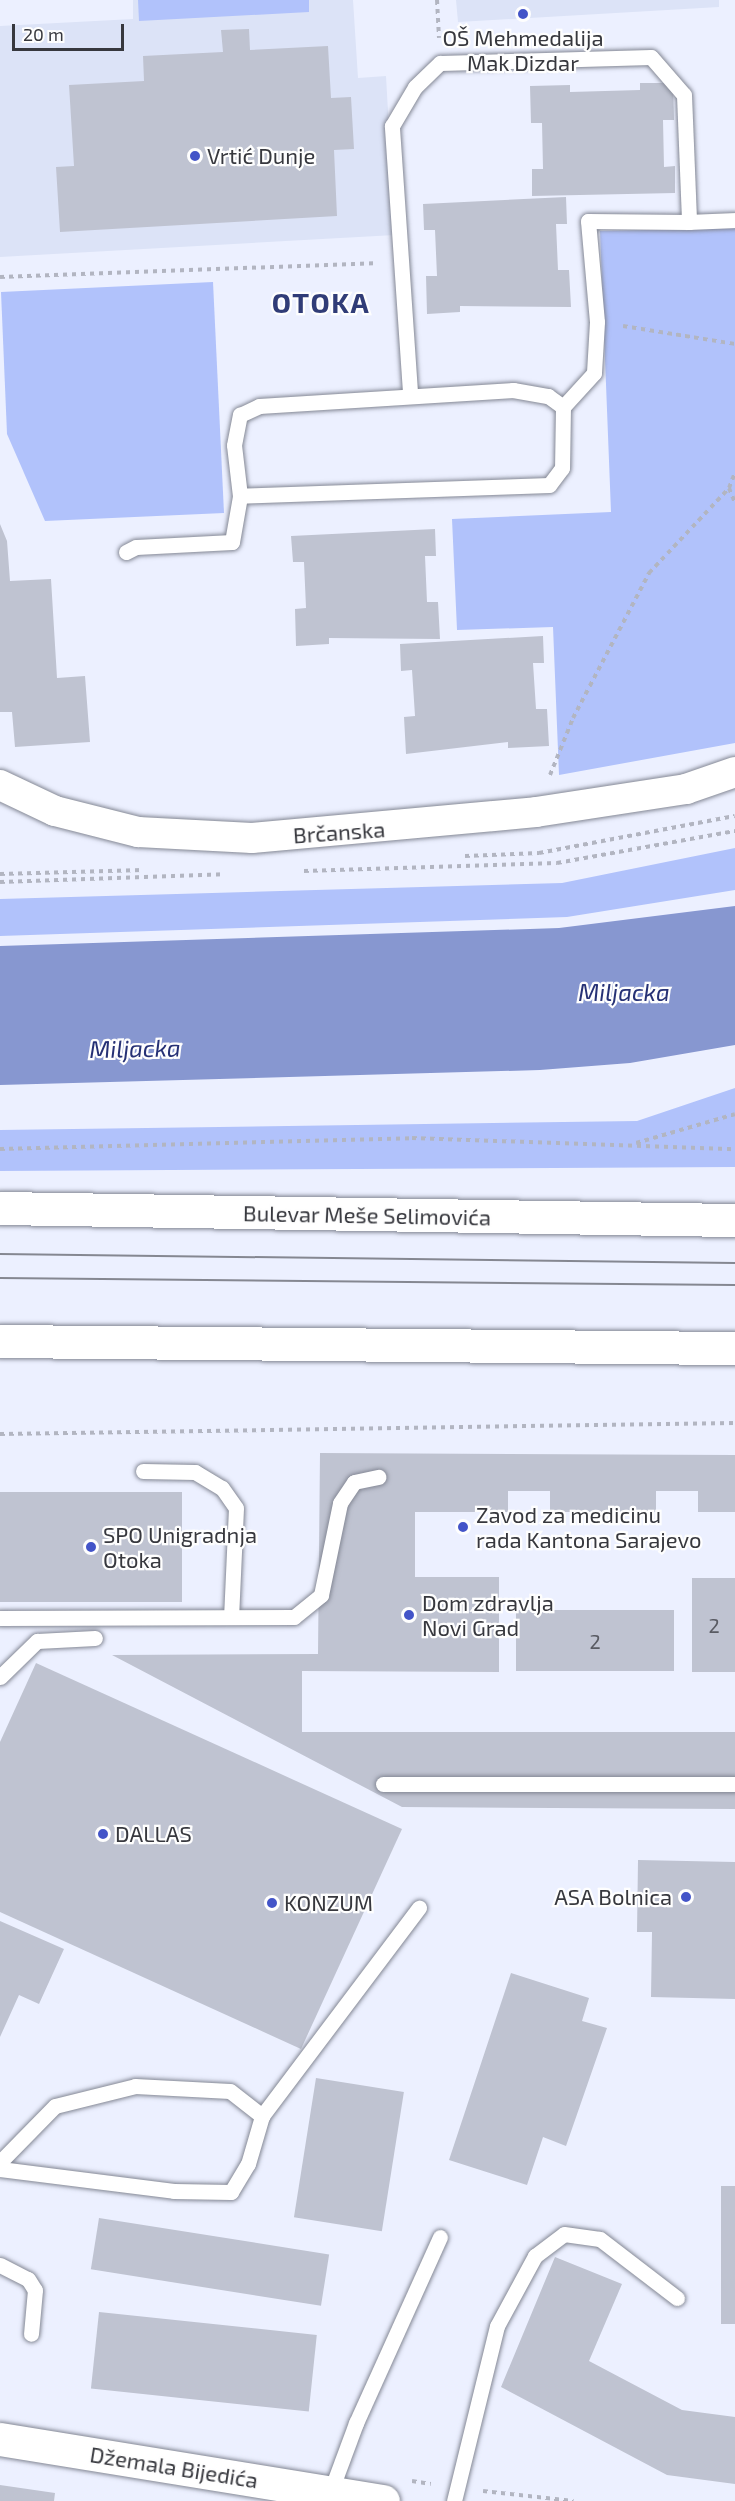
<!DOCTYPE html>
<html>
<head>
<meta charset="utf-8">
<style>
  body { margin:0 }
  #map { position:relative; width:735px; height:2501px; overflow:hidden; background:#ecf0ff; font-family:"Exo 2",sans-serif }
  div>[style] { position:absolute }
  .built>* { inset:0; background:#dce3f7 }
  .green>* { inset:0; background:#b1c2fb }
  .water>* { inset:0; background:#8797d0 }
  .building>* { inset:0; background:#bfc3d1; transform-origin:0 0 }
  .path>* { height:4px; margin-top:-2px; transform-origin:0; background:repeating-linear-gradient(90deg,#b2b5c1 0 4.5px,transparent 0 9px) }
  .roads { filter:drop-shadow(0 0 2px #848895) drop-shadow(0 0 2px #848895) }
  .service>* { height:15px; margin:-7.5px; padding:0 7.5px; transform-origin:7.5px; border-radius:7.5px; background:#fff }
  .minor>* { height:30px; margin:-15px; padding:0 15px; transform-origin:15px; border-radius:15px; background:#fff }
  .tertiary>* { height:33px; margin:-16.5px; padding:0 16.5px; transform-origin:16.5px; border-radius:16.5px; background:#fff }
  .secondary>* { height:33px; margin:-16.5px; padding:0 16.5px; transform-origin:16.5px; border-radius:16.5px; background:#fff }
  .tram>* { height:1.5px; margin:-0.75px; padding:0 0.75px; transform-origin:0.75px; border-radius:0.75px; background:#858791 }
  .dots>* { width:16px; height:16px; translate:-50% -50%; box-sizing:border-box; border:3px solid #fefefe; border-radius:50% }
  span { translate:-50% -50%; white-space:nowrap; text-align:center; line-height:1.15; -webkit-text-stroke:4.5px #fefefe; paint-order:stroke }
  .number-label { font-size:20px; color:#595b63 }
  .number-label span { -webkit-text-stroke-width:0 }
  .poi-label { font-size:22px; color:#37383e }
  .left { translate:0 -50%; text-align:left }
  .right { translate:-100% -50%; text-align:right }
  .street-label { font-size:22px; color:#37383e }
  .water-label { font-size:24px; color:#263175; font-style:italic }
  .district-label { font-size:28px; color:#303c77; font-weight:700; letter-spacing:1.5px }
  .scale { position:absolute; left:12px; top:24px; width:112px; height:27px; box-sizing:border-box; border:3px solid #37383e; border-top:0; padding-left:8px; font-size:18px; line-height:21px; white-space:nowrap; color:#37383e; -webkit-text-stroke:4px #fefefe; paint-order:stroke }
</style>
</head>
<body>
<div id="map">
  <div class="built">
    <div style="clip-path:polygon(133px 0,353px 0,358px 78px,386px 76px,395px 235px,0 257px,0 26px,133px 19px)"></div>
    <div style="clip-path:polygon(456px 0,719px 0,719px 7px,458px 22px)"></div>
  </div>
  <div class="green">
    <div style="clip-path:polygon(138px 0,309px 0,309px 12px,139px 21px)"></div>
    <div style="clip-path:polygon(735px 228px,735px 743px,559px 775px,553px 627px,457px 630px,452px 519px,611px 512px,600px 231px)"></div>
    <div style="clip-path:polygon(213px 282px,224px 513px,45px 521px,7px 434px,1px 292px)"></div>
    <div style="clip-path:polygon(735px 848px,735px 890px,567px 917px,0 936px,0 899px,562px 883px)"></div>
    <div style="clip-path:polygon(735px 1088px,735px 1167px,0 1171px,0 1130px,637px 1121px)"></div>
  </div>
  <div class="water">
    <div style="clip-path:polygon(735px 906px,735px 1045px,630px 1063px,540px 1070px,0 1085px,0 946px,559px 928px)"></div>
  </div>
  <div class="building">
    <div style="clip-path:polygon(249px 29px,250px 50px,328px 46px,331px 98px,351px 97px,354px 149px,334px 150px,337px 216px,60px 232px,56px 167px,74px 166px,69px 85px,144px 81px,143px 56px,223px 52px,221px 30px)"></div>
    <div style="clip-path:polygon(640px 83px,673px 83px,674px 120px,663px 120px,664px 167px,675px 166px,675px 193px,532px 196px,532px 169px,543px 169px,542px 123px,531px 123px,530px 86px,570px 85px,570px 92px,640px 90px)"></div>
    <div style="clip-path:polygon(566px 197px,567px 224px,556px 224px,558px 270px,569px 270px,571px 307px,460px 306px,460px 312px,427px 314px,426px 276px,437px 276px,435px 230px,424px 230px,423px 204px)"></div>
    <div style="clip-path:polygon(0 524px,7px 541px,10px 581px,51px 579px,57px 678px,85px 676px,90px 742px,15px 747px,12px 712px,0 712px)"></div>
    <div style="clip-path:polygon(435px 529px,436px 556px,425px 556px,427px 602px,438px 602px,440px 639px,329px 638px,329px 644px,296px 646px,295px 609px,306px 608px,304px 562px,293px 562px,291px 536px)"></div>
    <div style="clip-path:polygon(543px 636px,544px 663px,533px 663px,536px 709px,547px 709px,549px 746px,508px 748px,508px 742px,406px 754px,404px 717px,415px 716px,412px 670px,401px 671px,400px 644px)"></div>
    <div style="clip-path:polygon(320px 1453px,735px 1455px,735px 1512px,698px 1512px,698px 1491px,656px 1491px,656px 1512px,550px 1512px,550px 1491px,508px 1491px,508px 1512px,415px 1512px,415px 1577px,499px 1577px,499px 1672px,302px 1671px,302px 1732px,735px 1732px,735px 1809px,402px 1807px,112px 1655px,318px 1654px)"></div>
    <div style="left:0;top:1492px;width:182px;height:110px"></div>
    <div style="left:692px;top:1578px;width:43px;height:94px"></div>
    <div style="left:516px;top:1610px;width:158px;height:61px"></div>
    <div style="clip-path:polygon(36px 1663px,402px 1829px,301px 2049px,0 1912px,0 1742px)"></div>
    <div style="clip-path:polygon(638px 1860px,735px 1862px,735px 1999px,651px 1997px,652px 1932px,637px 1932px)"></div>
    <div style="clip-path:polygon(0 1921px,64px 1949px,39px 2004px,19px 1995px,0 2037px)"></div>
    <div style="clip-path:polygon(511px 1973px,589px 1998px,582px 2021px,607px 2028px,566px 2146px,543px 2137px,527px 2185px,449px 2160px)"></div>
    <div style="left:316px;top:2078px;width:89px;height:141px;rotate:9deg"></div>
    <div style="left:721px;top:2186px;width:14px;height:138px"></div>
    <div style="left:99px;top:2218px;width:233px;height:52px;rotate:9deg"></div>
    <div style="clip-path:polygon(555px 2257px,622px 2284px,589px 2361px,682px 2410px,735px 2417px,735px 2484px,667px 2475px,501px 2387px)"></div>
    <div style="left:99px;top:2312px;width:219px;height:77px;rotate:6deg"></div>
    <div style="clip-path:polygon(0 2485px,55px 2493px,54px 2501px,0 2501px)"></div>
  </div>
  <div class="path">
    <div style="left:437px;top:0;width:38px;rotate:87deg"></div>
    <div style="left:0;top:277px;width:374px;rotate:-2.1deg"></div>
    <div style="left:623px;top:326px;width:113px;rotate:9.1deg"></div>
    <div style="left:729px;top:488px;width:16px;rotate:68deg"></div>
    <div style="left:550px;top:775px;width:61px;rotate:-68deg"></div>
    <div style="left:573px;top:718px;width:164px;rotate:-62.3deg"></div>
    <div style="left:649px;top:573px;width:117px;rotate:-46.7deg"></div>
    <div style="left:729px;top:488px;width:17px;rotate:-69deg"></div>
    <div style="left:465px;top:856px;width:74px;rotate:-2.3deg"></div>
    <div style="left:539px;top:853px;width:199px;rotate:-10.7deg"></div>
    <div style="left:304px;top:871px;width:253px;rotate:-1.8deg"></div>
    <div style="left:557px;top:863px;width:181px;rotate:-10.2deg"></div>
    <div style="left:0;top:874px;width:143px;rotate:-1.6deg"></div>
    <div style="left:0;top:882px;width:224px;rotate:-2deg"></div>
    <div style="left:636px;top:1143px;width:103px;rotate:-16.3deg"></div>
    <div style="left:0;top:1149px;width:412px;rotate:-1.5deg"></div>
    <div style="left:412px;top:1138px;width:323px;rotate:2deg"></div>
    <div style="left:0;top:1434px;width:735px;rotate:-0.86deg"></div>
    <div style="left:412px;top:2481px;width:19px;rotate:9deg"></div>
    <div style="left:483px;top:2491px;width:91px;rotate:6.3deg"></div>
  </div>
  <div class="roads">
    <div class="service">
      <div style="left:689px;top:222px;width:46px;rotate:-2.5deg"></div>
      <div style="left:410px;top:392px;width:267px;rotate:-93.9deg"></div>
      <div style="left:392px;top:126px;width:45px;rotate:-59.5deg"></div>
      <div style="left:415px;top:87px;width:35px;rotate:-44deg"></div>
      <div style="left:440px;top:63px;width:211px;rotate:-1.6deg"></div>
      <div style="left:651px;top:57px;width:50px;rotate:49deg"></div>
      <div style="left:684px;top:95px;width:127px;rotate:87.7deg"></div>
      <div style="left:689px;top:222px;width:101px;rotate:-179.4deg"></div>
      <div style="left:588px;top:221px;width:101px;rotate:84.9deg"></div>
      <div style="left:597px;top:322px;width:51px;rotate:93.4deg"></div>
      <div style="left:594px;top:373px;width:46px;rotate:132.4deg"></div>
      <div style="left:126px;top:552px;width:11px;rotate:-27deg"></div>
      <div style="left:136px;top:547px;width:96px;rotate:-3deg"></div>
      <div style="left:232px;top:542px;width:47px;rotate:-80.1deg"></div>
      <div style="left:240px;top:496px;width:51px;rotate:-96.7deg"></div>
      <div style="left:234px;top:445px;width:31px;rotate:-79deg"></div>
      <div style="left:240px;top:415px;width:21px;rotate:-25deg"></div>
      <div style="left:259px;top:406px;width:255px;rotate:-3.6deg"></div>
      <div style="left:513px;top:390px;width:36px;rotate:10deg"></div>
      <div style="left:548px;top:396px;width:19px;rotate:36deg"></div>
      <div style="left:563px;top:407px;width:61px;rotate:90.9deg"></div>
      <div style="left:562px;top:468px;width:21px;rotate:127deg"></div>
      <div style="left:549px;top:485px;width:309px;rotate:178deg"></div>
      <div style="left:143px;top:1471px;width:52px;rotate:1.1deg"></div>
      <div style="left:195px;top:1472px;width:31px;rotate:31deg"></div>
      <div style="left:222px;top:1488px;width:24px;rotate:55deg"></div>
      <div style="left:236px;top:1508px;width:109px;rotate:92.6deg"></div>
      <div style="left:0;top:1618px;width:294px;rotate:-0.2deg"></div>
      <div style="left:294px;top:1617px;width:35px;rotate:-39deg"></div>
      <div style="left:321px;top:1595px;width:94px;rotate:-78.3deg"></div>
      <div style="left:340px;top:1503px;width:25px;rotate:-56deg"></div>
      <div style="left:354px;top:1482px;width:25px;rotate:-12deg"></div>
      <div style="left:0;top:1677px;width:52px;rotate:-44.2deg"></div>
      <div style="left:37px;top:1641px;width:58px;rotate:-3deg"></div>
      <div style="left:383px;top:1784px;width:352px"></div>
      <div style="left:0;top:2162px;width:78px;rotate:-45.5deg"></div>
      <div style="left:55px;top:2106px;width:82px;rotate:-14deg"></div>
      <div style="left:135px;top:2086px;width:95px;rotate:3deg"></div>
      <div style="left:230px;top:2091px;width:41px;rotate:38deg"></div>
      <div style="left:262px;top:2116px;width:261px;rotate:-53deg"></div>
      <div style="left:0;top:2169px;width:175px;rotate:7.2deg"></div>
      <div style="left:174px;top:2191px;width:57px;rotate:1deg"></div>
      <div style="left:231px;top:2192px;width:33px;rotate:-59deg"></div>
      <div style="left:248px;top:2164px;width:50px;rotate:-73.7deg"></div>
      <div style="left:0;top:2265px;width:31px;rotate:27deg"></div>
      <div style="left:28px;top:2279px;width:13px;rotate:58deg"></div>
      <div style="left:35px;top:2290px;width:44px;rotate:95.2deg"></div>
      <div style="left:330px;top:2493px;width:75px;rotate:-69.6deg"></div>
      <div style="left:356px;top:2423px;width:204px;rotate:-65.7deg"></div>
      <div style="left:454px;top:2501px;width:180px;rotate:-76.2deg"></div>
      <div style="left:497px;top:2326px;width:80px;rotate:-61.5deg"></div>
      <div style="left:535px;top:2256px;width:36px;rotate:-37deg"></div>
      <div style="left:564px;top:2234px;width:36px;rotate:8deg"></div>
      <div style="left:600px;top:2239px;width:97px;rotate:37.5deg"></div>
    </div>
    <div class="minor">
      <div style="left:0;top:785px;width:61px;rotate:25.3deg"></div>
      <div style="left:55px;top:811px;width:86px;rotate:14.2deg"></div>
      <div style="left:138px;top:832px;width:114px;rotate:3deg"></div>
      <div style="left:252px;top:838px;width:285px;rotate:-5.2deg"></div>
      <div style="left:536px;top:812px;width:152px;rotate:-8.7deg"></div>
      <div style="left:686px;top:789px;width:52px;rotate:-19.1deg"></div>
    </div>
    <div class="tertiary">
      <div style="left:0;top:2439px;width:388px;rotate:9.2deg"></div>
    </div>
    <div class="secondary">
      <div style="left:0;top:1208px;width:735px;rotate:0.94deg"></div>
      <div style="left:0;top:1341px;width:735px;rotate:0.55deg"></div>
    </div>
  </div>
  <div class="tram">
    <div style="left:0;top:1254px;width:735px;rotate:0.7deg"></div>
    <div style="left:0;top:1278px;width:735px;rotate:0.55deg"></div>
  </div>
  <div class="dots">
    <div style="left:523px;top:14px;background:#4354c8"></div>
    <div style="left:195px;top:156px;background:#4354c8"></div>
    <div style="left:463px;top:1527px;background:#4354c8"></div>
    <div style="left:91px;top:1547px;background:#4354c8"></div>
    <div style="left:409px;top:1615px;background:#4354c8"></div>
    <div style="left:103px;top:1834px;background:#4354c8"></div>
    <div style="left:686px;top:1897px;background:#4354c8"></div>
    <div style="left:272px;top:1903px;background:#4354c8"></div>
  </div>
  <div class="number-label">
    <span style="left:714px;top:1625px">2</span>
    <span style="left:595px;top:1641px">2</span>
  </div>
  <div class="poi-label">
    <span style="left:523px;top:50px">OŠ Mehmedalija<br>Mak Dizdar</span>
    <span class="left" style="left:207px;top:156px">Vrtić Dunje</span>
    <span class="left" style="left:476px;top:1527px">Zavod za medicinu<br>rada Kantona Sarajevo</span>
    <span class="left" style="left:103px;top:1547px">SPO Unigradnja<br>Otoka</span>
    <span class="left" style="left:422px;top:1615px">Dom zdravlja<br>Novi Grad</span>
    <span class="left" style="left:115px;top:1834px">DALLAS</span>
    <span class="right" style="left:672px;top:1897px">ASA Bolnica</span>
    <span class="left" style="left:284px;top:1903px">KONZUM</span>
  </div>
  <div class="street-label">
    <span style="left:339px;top:832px;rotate:-4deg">Brčanska</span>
    <span style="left:367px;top:1215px;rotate:1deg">Bulevar Meše Selimovića</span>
    <span style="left:174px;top:2467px;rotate:9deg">Džemala Bijedića</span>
  </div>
  <div class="water-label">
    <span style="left:624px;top:992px">Miljacka</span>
    <span style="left:135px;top:1048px;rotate:-1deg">Miljacka</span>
  </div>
  <div class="district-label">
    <span style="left:321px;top:302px">OTOKA</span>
  </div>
  <div class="scale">20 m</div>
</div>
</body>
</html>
